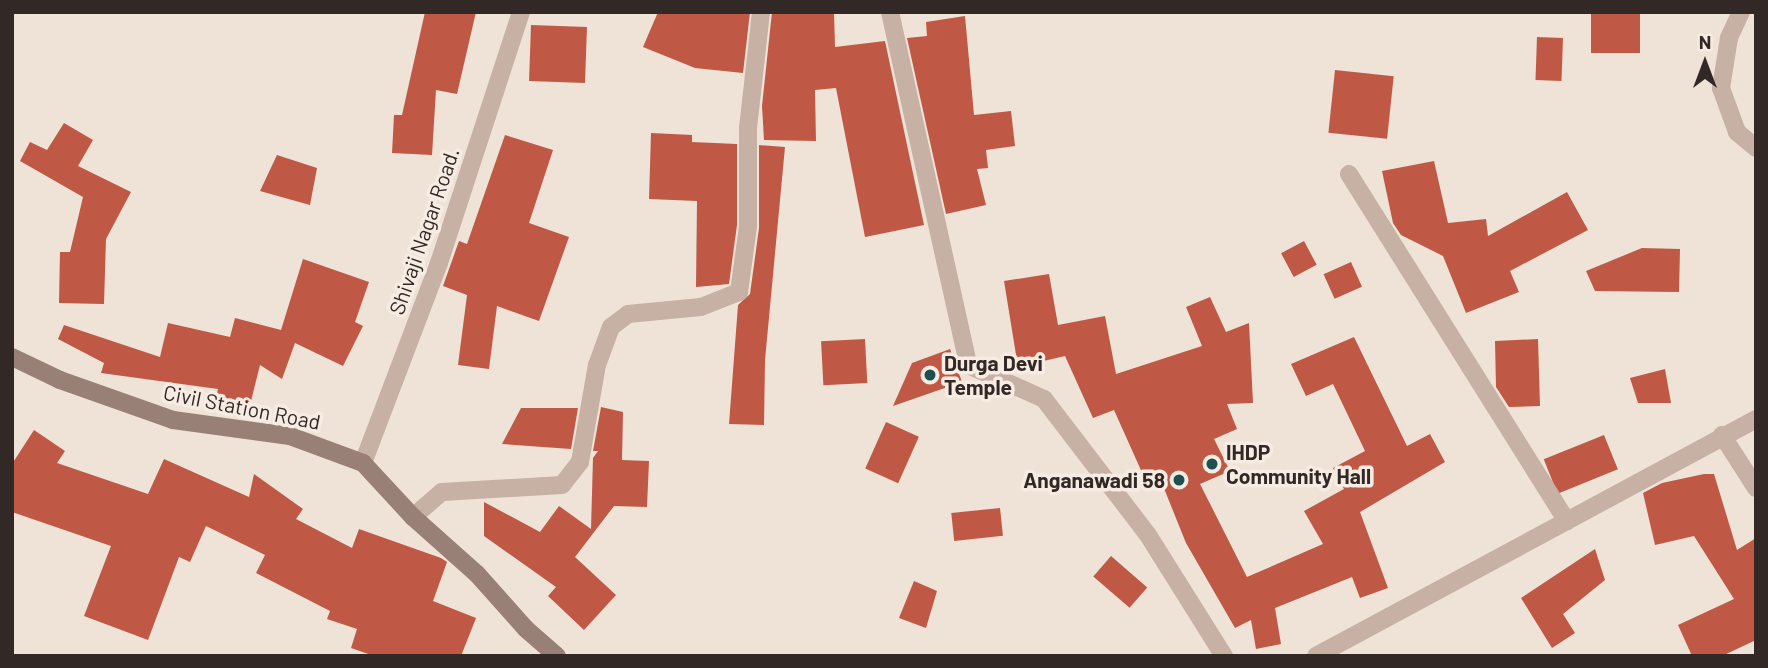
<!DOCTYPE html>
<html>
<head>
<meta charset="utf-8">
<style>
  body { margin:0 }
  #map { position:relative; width:1768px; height:668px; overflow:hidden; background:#efe2d7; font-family:Barlow,sans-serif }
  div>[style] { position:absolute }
  .building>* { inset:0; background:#bf5945; transform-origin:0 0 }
  .minor>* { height:18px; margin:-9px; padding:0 9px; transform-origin:9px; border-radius:9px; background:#c6b1a4 }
  .secondary>* { height:18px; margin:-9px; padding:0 9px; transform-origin:9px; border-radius:9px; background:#998076 }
  .dots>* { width:19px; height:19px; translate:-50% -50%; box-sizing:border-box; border:4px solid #f7ece3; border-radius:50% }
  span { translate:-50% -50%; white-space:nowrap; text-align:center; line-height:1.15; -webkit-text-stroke:7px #f7ece3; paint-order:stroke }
  .street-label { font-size:21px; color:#322825 }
  .poi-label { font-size:21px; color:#322825; font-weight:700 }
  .left { translate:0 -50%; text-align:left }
  .right { translate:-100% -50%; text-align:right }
  .frame { position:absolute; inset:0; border:14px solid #322825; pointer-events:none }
  .north { position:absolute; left:1670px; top:28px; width:70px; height:70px; -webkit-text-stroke:5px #f7ece3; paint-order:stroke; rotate:0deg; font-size:19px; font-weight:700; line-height:28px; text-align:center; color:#322825 }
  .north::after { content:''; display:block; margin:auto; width:24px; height:32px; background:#322825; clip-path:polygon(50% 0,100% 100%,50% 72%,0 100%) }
</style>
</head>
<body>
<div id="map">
  <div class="building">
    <div style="clip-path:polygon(425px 12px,476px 12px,457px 94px,436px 90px,432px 155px,392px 153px,394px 115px,402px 115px)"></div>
    <div style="clip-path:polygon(658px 12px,750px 12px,743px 73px,695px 68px,643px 47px)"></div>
    <div style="clip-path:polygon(772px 12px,834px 12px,835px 47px,885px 41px,924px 225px,865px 237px,836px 88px,815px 90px,816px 141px,764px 140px,762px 106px)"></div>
    <div style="left:1591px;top:12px;width:49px;height:41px"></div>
    <div style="clip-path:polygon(965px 16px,974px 115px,1011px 111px,1015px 146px,986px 150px,988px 168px,977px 169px,986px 205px,946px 214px,907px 38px,927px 36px,926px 22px)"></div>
    <div style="left:531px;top:25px;width:56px;height:56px;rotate:2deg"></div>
    <div style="left:1537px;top:37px;width:26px;height:43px;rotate:2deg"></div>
    <div style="left:1335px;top:70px;width:59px;height:63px;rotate:6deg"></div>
    <div style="clip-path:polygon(64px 123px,93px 140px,78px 166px,131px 192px,106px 239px,104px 304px,59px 303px,60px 252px,70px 252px,83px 197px,20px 161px,30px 142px,47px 150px)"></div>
    <div style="clip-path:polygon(651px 133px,692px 135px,692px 142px,737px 144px,737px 225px,729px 284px,696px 287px,697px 201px,649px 199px)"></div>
    <div style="clip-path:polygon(505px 135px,553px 150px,529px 223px,569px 237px,539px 321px,497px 306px,489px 369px,458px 365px,467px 295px,443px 286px,459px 241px,467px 244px)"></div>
    <div style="clip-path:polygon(759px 145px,785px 147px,765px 360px,764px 425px,729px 424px,738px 305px,750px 294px,759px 228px)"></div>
    <div style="clip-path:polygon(277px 155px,317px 168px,310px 205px,260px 191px)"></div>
    <div style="clip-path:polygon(1434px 161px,1448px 223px,1486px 219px,1488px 236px,1567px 192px,1588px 230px,1510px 271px,1519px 292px,1466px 313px,1443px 256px,1401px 235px,1393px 223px,1382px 171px)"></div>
    <div style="left:1304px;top:241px;width:27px;height:26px;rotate:62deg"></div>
    <div style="clip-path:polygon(1642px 248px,1680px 249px,1679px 292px,1595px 291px,1586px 271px)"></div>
    <div style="clip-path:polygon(303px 259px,369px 282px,355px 322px,363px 326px,343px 366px,295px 343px,282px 379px,260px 365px,248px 413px,214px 405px,218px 389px,101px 373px,104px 363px,58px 339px,64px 325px,160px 357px,168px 323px,230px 337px,235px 318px,281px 330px)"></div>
    <div style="left:1351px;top:262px;width:27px;height:30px;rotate:66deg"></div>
    <div style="clip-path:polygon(1049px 274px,1058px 325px,1105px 316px,1116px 374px,1202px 346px,1186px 307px,1210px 297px,1226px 332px,1249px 323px,1253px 403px,1227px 404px,1237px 429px,1214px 439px,1230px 471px,1200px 484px,1247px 577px,1323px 544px,1304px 511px,1344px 489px,1333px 468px,1365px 451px,1333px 384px,1306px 396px,1291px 364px,1354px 337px,1407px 446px,1430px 434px,1445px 462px,1360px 512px,1388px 588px,1360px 598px,1352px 577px,1275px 608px,1281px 644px,1256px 649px,1251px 620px,1235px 628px,1186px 543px,1157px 471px,1144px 477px,1114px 410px,1093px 418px,1065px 356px,1018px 367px,1004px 281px)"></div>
    <div style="left:865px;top:339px;width:44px;height:44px;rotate:87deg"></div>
    <div style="clip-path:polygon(1538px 339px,1540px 406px,1509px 407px,1496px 387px,1495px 341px)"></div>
    <div style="clip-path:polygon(950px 349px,962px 382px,893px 406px,912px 363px)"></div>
    <div style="clip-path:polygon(1665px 369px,1671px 403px,1638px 403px,1630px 378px)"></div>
    <div style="clip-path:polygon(601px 407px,623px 412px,622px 460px,649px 461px,647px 507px,614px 506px,575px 557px,616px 595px,584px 630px,548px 596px,556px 587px,484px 536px,484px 502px,540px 532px,559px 506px,591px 529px,593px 458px,598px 451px,593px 451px)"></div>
    <div style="clip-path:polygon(521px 408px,578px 408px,571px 449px,502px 444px)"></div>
    <div style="left:886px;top:422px;width:36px;height:51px;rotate:24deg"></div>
    <div style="clip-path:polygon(34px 430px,65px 451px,57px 463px,148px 494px,164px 459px,249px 497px,254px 474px,303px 509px,296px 519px,352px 548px,359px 529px,441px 558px,447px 562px,433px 601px,476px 618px,461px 656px,374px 656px,351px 648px,357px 629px,327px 619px,330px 611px,256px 573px,265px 555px,206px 526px,190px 562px,179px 557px,148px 640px,84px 616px,111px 546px,12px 512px,12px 464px)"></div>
    <div style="left:1604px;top:435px;width:37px;height:65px;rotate:68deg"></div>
    <div style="clip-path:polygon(1704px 474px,1714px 474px,1737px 550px,1756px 538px,1756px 640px,1722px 656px,1692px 656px,1678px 625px,1734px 599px,1694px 536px,1655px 545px,1643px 493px,1662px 483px)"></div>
    <div style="left:1000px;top:508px;width:28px;height:49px;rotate:84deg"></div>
    <div style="clip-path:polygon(1595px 549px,1605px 580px,1563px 614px,1575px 633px,1552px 648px,1521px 598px)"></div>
    <div style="left:1111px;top:556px;width:48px;height:27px;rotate:41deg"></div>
    <div style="clip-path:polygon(914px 581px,937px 591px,926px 628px,899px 618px)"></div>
  </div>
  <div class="minor">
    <div style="left:890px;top:12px;width:362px;rotate:77.5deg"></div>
    <div style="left:968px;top:365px;width:83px;rotate:24.1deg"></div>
    <div style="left:1044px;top:399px;width:171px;rotate:52.6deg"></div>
    <div style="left:1148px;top:535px;width:143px;rotate:57.9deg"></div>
    <div style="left:1741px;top:12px;width:29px;rotate:115deg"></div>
    <div style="left:1729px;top:38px;width:51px;rotate:99.1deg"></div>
    <div style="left:1721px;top:88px;width:47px;rotate:70deg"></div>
    <div style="left:1737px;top:132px;width:25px;rotate:40deg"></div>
    <div style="left:1349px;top:174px;width:410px;rotate:57.9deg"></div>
    <div style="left:1722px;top:435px;width:63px;rotate:57.3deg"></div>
    <div style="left:363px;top:463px;width:214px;rotate:-69.2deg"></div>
    <div style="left:439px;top:263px;width:264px;rotate:-71.9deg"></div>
    <div style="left:413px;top:517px;width:38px;rotate:-41deg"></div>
    <div style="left:442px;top:492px;width:120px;rotate:-3.3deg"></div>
    <div style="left:562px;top:485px;width:29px;rotate:-52deg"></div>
    <div style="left:580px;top:462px;width:98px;rotate:-80.1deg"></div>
    <div style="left:597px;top:365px;width:40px;rotate:-69.8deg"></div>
    <div style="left:611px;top:327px;width:21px;rotate:-37deg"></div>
    <div style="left:628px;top:314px;width:73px;rotate:-5.5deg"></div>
    <div style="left:701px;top:307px;width:41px;rotate:-21.5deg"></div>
    <div style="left:739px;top:292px;width:67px;rotate:-82.2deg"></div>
    <div style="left:748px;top:226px;width:98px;rotate:-90deg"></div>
    <div style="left:748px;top:128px;width:117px;rotate:-83.6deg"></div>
    <div style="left:1316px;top:656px;width:500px;rotate:-28.3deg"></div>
  </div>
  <div class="secondary">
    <div style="left:12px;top:357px;width:53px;rotate:25.6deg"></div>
    <div style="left:60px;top:380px;width:120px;rotate:19.5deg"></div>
    <div style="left:173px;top:420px;width:118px;rotate:7.8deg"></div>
    <div style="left:290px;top:436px;width:78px;rotate:20.3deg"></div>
    <div style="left:363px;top:463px;width:74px;rotate:47.2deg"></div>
    <div style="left:413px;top:517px;width:86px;rotate:41.7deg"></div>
    <div style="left:477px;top:574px;width:74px;rotate:48.3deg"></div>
    <div style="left:526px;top:629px;width:41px;rotate:41.1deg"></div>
  </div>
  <div class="dots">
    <div style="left:930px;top:375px;background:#1e5050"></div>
    <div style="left:1212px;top:464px;background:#1e5050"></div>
    <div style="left:1179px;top:480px;background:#1e5050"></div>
  </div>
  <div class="street-label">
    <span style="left:424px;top:231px;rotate:-71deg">Shivaji Nagar Road.</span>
    <span style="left:242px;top:407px;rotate:11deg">Civil Station Road</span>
  </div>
  <div class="poi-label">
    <span class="left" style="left:944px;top:375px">Durga Devi<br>Temple</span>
    <span class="left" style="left:1226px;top:464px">IHDP<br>Community Hall</span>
    <span class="right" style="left:1165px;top:480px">Anganawadi 58</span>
  </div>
  <div class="frame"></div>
  <div class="north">N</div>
</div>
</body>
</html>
